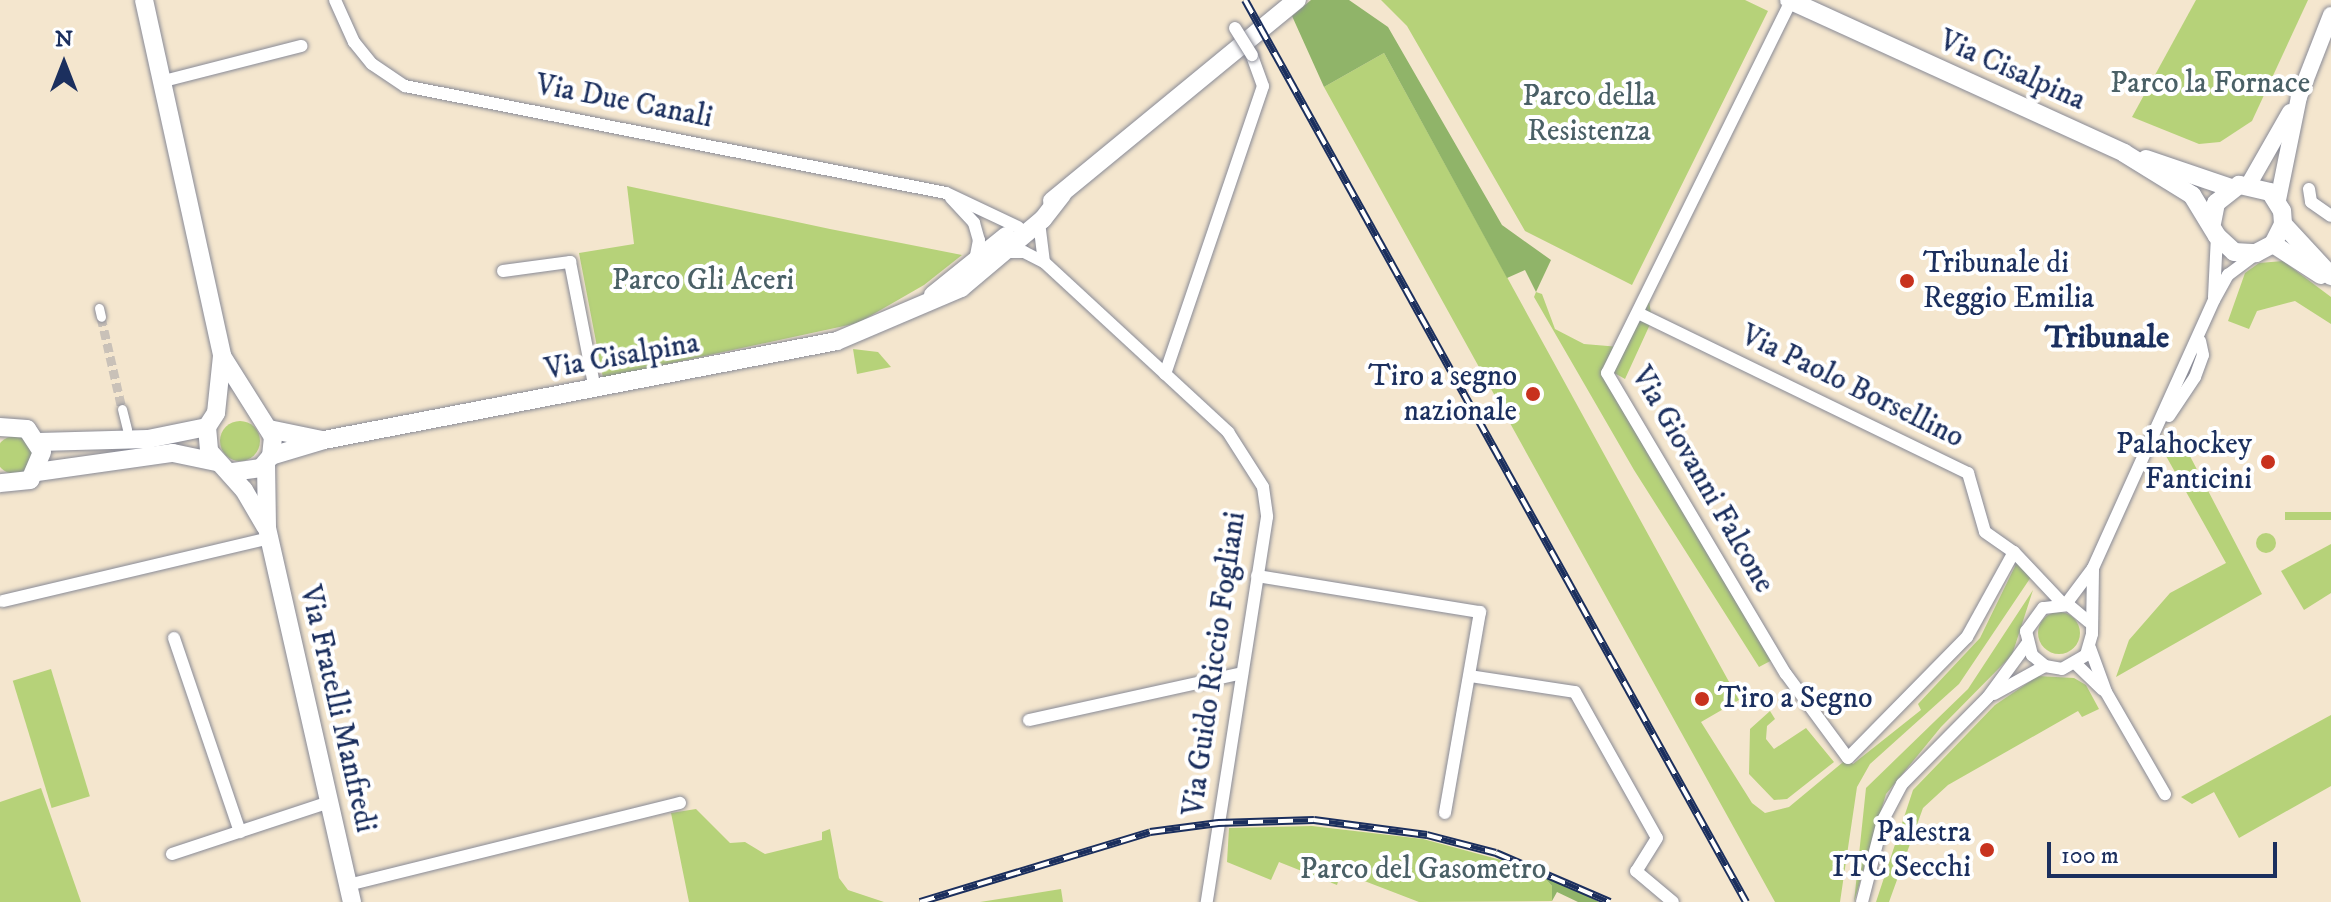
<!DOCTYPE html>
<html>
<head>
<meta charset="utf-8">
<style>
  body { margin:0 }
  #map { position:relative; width:2331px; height:902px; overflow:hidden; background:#f4e6ce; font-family:"IM FELL DW Pica",serif }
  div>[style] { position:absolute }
  .green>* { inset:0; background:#b6d279; transform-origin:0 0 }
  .round { border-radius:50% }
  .forest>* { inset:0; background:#90b469 }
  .pedestrian-tunnel>* { height:9px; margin-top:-4.5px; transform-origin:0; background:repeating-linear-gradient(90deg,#c9c1b8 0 9px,transparent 0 13.5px) }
  .roads { filter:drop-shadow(0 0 2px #888a96) drop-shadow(0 0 2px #888a96) }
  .pedestrian>* { height:9px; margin:-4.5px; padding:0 4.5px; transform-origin:4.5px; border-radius:4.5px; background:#fff }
  .minor>* { height:12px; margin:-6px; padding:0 6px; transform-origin:6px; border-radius:6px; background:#fff }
  .tertiary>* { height:16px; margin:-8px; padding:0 8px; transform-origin:8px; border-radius:8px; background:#fff }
  .secondary>* { height:18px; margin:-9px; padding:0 9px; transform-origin:9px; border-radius:9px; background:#fff }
  .rail>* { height:8px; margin-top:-4px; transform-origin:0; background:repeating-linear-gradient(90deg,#fff 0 15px,#1b2f5e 0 30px); box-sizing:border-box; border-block:2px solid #1b2f5e }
  .bridges { filter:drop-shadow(0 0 2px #888a96) drop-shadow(0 0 2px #888a96) }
  .minor-bridge>* { height:12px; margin:-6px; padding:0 6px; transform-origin:6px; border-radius:6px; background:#fff }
  .dots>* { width:22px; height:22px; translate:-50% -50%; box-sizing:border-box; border:4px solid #fff; border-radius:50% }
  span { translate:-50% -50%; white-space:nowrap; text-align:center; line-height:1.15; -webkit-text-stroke:8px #fff; paint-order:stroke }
  .street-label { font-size:30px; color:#1b2f5e }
  .park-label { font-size:30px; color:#4a6066 }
  .poi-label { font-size:30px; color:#1b2f5e }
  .left { translate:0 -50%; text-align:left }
  .right { translate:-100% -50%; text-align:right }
  .neighbourhood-label { font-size:32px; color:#1b2f5e; font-weight:700 }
  .north { position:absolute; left:24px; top:24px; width:80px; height:80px; -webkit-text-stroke:6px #fff; paint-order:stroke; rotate:0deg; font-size:22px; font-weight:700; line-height:32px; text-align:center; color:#1b2f5e }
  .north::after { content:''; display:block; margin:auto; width:28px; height:36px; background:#1b2f5e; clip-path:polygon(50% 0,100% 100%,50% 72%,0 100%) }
  .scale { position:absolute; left:2047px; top:842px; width:230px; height:36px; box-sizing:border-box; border:4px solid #1b2f5e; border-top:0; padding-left:10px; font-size:24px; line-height:28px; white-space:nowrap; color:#1b2f5e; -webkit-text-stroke:6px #fff; paint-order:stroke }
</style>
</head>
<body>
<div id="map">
  <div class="green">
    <div style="clip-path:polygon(1381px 0,1745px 0,1768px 11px,1632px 285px,1525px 231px,1407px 26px)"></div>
    <div style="clip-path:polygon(2196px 0,2308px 0,2252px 121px,2220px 142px,2199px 144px,2132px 117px)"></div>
    <div style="clip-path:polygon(1384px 53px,1739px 700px,1701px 722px,1752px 803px,1765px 813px,1789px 807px,1848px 758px,1853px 764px,1921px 710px,1918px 704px,1980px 638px,2019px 558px,2033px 574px,1959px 684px,1870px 764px,1857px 787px,1840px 902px,1775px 902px,1324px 87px)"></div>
    <div style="clip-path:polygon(627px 186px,830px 229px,962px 255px,924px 285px,858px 323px,603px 378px,579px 253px,634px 244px)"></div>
    <div style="clip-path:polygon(2283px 261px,2331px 297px,2331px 324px,2295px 301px,2257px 311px,2249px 329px,2228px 321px,2245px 273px,2259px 263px)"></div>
    <div style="clip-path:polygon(1536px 292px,1542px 294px,1555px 329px,1584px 344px,1620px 347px,1648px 294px,1652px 320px,1625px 379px,1609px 370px,1776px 658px,1759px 667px,1634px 470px,1534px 297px)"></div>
    <div style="clip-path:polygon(853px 349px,878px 352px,891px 367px,857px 374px)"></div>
    <div class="round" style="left:220px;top:421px;width:40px;height:40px"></div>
    <div class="round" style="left:-4px;top:436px;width:38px;height:38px"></div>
    <div style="clip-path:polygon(2180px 437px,2262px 594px,2116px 677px,2129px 640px,2170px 593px,2226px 563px,2166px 456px)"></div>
    <div style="left:2331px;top:512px;width:8px;height:46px;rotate:90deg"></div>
    <div class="round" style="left:2256px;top:533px;width:20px;height:20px"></div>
    <div style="clip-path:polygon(2331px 544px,2331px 593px,2304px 610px,2281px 571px)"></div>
    <div style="clip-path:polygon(2033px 590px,2012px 655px,1941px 727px,1886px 794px,1854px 902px,1866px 788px,1968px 689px)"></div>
    <div class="round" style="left:2038px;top:612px;width:42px;height:42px"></div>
    <div style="left:51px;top:669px;width:133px;height:40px;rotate:73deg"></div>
    <div style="clip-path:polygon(2038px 676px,2074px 678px,2086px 685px,2099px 709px,2082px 717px,2078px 711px,1948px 785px,1923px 808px,1889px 902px,1876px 902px,1913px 790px,1995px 705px)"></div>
    <div style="clip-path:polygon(1770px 711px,1775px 719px,1767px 726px,1766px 739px,1774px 749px,1806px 728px,1834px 762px,1787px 799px,1774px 800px,1749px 774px,1750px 729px)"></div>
    <div style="clip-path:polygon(2331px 715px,2331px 786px,2239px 838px,2214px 792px,2192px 804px,2181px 797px)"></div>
    <div style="clip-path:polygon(41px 788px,81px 902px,0 902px,0 802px)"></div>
    <div style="clip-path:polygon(696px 809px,730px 843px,745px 842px,765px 854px,822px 840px,822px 832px,830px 829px,839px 878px,848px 890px,884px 902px,689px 902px,671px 813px)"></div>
    <div style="clip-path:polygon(1312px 826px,1423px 839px,1501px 860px,1543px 876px,1552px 886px,1552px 901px,1419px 902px,1341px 872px,1337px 885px,1279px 862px,1271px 880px,1227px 862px,1229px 828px)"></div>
    <div style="clip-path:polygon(1061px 889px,1063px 902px,980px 902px)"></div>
  </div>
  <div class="forest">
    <div style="clip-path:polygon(1311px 0,1349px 0,1388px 27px,1502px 225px,1551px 260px,1536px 292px,1525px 270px,1507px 278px,1384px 53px,1324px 87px,1292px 16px)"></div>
    <div style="clip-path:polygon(1543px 876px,1583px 893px,1599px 902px,1578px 902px,1557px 892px,1552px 901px,1552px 886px)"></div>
  </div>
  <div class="pedestrian-tunnel">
    <div style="left:101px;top:317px;width:94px;rotate:77.1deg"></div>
  </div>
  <div class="roads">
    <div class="pedestrian">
      <div style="left:99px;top:308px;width:9px;rotate:77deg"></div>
      <div style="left:122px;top:409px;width:21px;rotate:76deg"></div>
    </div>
    <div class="minor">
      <div style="left:335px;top:0;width:46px;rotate:65.7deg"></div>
      <div style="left:354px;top:42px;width:28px;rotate:51deg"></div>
      <div style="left:372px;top:64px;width:40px;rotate:34deg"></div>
      <div style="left:405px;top:86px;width:551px;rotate:11.19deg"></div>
      <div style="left:946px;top:193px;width:80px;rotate:25.3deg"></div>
      <div style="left:1791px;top:1px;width:415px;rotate:116.3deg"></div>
      <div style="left:1607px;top:373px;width:350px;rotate:59.3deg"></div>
      <div style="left:1786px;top:674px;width:104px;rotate:53.6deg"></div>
      <div style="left:1848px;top:758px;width:170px;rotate:-45.5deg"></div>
      <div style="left:1967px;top:637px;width:97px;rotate:-61.1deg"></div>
      <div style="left:160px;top:82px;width:146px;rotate:-14.3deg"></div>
      <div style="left:2309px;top:189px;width:13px;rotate:81deg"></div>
      <div style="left:2311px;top:202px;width:24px;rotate:35deg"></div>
      <div style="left:951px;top:198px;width:34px;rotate:47deg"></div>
      <div style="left:974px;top:223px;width:18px;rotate:74deg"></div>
      <div style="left:979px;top:240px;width:21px;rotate:101deg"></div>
      <div style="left:1039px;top:222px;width:40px;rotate:82.9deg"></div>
      <div style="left:1005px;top:252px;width:19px"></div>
      <div style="left:1024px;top:252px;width:22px;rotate:27deg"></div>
      <div style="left:1044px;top:262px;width:251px;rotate:42.7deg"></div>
      <div style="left:1228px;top:432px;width:65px;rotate:57.5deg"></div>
      <div style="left:1263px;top:487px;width:30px;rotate:82deg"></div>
      <div style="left:1267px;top:517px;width:390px;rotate:98.9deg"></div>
      <div style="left:503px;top:271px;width:68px;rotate:-7.7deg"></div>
      <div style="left:570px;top:262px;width:130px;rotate:78.9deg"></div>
      <div style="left:2214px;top:297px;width:61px;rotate:-87.2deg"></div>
      <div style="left:1638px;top:313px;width:367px;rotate:25.9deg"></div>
      <div style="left:1968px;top:473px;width:61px;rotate:73.9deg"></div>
      <div style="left:1985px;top:532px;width:35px;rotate:35deg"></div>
      <div style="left:2014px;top:552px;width:70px;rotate:46.7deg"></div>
      <div style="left:1165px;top:374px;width:304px;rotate:-71.2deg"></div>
      <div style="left:1263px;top:86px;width:33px;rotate:-110deg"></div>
      <div style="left:2169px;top:416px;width:47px;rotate:-56.3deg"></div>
      <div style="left:2195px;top:377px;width:23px;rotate:-70deg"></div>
      <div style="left:2203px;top:355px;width:14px;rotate:-102deg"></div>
      <div style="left:1257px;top:576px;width:226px;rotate:9.2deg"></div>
      <div style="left:1480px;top:612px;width:204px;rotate:99.9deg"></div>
      <div style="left:3px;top:601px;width:273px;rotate:-13.3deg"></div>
      <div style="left:2066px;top:604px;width:45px;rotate:-53.1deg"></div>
      <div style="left:2093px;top:568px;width:294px;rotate:-65.7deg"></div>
      <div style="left:2214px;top:300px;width:29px;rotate:-61deg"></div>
      <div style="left:2228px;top:275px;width:35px;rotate:-37deg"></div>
      <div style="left:2089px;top:622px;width:26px;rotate:-140deg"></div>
      <div style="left:2069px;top:605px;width:26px;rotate:173deg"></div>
      <div style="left:2043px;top:608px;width:29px;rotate:126deg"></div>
      <div style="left:2026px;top:631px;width:25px;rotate:76deg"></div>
      <div style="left:2032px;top:655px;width:17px;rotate:40deg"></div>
      <div style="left:2045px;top:666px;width:17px;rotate:10deg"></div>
      <div style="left:2062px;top:669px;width:28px;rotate:-30deg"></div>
      <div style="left:2086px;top:655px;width:22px;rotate:-74deg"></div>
      <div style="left:2092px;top:634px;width:66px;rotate:-89.1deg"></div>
      <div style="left:174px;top:638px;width:205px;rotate:71.2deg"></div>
      <div style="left:2090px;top:648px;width:47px;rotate:70deg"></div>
      <div style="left:2106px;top:692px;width:118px;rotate:60deg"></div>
      <div style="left:2076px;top:664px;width:37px;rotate:44deg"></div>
      <div style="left:1470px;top:676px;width:106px;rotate:8.7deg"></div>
      <div style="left:1575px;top:692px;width:167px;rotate:60.7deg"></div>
      <div style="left:1657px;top:838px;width:39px;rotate:122deg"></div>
      <div style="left:1636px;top:871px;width:48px;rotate:40deg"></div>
      <div style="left:1994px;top:694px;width:58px;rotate:-28.8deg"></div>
      <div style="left:1029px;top:720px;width:218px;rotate:-12.4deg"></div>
      <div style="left:172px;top:854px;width:165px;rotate:-18.3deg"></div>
      <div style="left:348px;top:885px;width:342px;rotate:-13.9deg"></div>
      <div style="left:1862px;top:902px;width:85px;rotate:-75.6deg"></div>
      <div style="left:1883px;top:820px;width:41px;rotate:-62.2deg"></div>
      <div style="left:1902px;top:784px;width:122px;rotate:-45.3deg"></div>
      <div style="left:1988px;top:697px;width:66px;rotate:-53.7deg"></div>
    </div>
    <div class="tertiary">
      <div style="left:2249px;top:184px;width:83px;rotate:-60.3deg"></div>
      <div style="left:2278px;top:200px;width:105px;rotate:-78.5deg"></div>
      <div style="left:2299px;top:97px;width:88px;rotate:-68.7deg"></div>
    </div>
    <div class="secondary">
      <div style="left:144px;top:0;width:364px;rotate:77.6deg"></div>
      <div style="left:222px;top:356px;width:96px;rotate:57.8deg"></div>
      <div style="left:273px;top:437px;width:19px;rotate:96deg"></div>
      <div style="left:271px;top:456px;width:16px;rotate:130deg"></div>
      <div style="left:261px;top:468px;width:30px;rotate:172deg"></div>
      <div style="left:1789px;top:0;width:368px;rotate:24.5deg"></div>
      <div style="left:2124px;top:153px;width:80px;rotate:31.7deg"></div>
      <div style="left:2192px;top:195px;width:48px;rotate:58.6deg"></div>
      <div style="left:2217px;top:236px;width:23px;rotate:43deg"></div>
      <div style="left:2234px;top:252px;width:22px;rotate:3deg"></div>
      <div style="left:2256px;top:253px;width:19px;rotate:-28deg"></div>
      <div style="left:2273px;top:244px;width:22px;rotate:-63deg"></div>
      <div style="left:2283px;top:224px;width:13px;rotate:-94deg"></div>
      <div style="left:2282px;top:211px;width:22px;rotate:-122deg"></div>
      <div style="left:2270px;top:192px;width:32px;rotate:-167deg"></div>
      <div style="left:2239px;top:185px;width:29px;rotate:142deg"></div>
      <div style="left:2216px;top:203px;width:20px;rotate:101deg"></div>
      <div style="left:2146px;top:159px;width:90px;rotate:18.8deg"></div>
      <div style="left:1052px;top:201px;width:317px;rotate:-39.4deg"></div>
      <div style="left:2283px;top:224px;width:71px;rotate:47.3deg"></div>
      <div style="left:2273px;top:244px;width:57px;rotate:32.9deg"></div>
      <div style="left:933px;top:295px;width:94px;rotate:-38.9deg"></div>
      <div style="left:222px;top:356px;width:57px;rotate:96deg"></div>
      <div style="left:216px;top:413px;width:17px;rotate:123deg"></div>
      <div style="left:207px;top:427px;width:24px;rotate:85deg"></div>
      <div style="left:209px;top:451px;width:52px;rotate:48.1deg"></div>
      <div style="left:244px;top:490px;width:42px;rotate:59.7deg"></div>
      <div style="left:0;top:427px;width:27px;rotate:4deg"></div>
      <div style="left:27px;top:429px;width:27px;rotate:57deg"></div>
      <div style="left:42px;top:452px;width:30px;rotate:113deg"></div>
      <div style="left:30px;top:480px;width:30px;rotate:174deg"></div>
      <div style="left:269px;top:429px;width:53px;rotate:11.9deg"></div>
      <div style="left:39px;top:442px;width:109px;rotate:-1.6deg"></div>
      <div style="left:148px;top:439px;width:60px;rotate:-11.5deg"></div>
      <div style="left:271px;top:456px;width:55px;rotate:-16.8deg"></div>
      <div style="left:324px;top:440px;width:522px;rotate:-10.92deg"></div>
      <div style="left:837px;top:341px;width:135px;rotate:-23.1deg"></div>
      <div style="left:961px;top:288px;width:107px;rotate:-40.1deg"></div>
      <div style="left:1043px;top:219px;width:31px;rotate:-52deg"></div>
      <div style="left:266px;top:463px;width:65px;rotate:89.1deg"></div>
      <div style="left:267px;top:528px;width:384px;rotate:77.2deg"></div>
      <div style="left:37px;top:472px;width:137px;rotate:-8deg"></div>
      <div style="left:173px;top:453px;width:44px;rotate:11.8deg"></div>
    </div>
  </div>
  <div class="rail">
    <div style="left:1245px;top:0;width:1032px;rotate:60.95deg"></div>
    <div style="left:920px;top:902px;width:240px;rotate:-16.9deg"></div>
    <div style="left:1150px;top:832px;width:69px;rotate:-7.5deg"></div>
    <div style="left:1218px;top:823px;width:96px;rotate:-1.8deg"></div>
    <div style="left:1314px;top:820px;width:114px;rotate:7.6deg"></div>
    <div style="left:1427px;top:835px;width:71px;rotate:14.6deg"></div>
    <div style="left:1496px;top:853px;width:124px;rotate:23.3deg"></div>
  </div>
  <div class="bridges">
    <div class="minor-bridge">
      <div style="left:1235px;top:28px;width:32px;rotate:58deg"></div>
    </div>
  </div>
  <div class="dots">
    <div style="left:1907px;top:281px;background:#c8321e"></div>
    <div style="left:1533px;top:394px;background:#c8321e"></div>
    <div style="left:2268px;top:462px;background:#c8321e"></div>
    <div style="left:1702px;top:699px;background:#c8321e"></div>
    <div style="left:1987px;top:850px;background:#c8321e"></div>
  </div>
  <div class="street-label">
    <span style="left:2012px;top:71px;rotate:24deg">Via Cisalpina</span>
    <span style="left:624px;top:102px;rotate:11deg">Via Due Canali</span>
    <span style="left:622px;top:357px;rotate:-10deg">Via Cisalpina</span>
    <span style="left:1852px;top:387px;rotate:26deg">Via Paolo Borsellino</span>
    <span style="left:1702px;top:480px;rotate:60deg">Via Giovanni Falcone</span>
    <span style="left:1215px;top:664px;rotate:-82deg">Via Guido Riccio Fogliani</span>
    <span style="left:337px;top:709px;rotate:77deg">Via Fratelli Manfredi</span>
  </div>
  <div class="park-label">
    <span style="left:2210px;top:84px">Parco la Fornace</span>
    <span style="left:1589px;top:114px">Parco della<br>Resistenza</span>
    <span style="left:703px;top:281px">Parco Gli Aceri</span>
    <span style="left:1423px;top:870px">Parco del Gasometro</span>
  </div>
  <div class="poi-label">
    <span class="left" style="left:1923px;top:281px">Tribunale di<br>Reggio Emilia</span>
    <span class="right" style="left:1517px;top:394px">Tiro a segno<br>nazionale</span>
    <span class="right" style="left:2252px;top:462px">Palahockey<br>Fanticini</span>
    <span class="left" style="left:1718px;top:699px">Tiro a Segno</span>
    <span class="right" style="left:1971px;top:850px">Palestra<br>ITC Secchi</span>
  </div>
  <div class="neighbourhood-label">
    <span style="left:2107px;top:338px">Tribunale</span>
  </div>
  <div class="north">N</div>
  <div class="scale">100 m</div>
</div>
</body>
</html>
